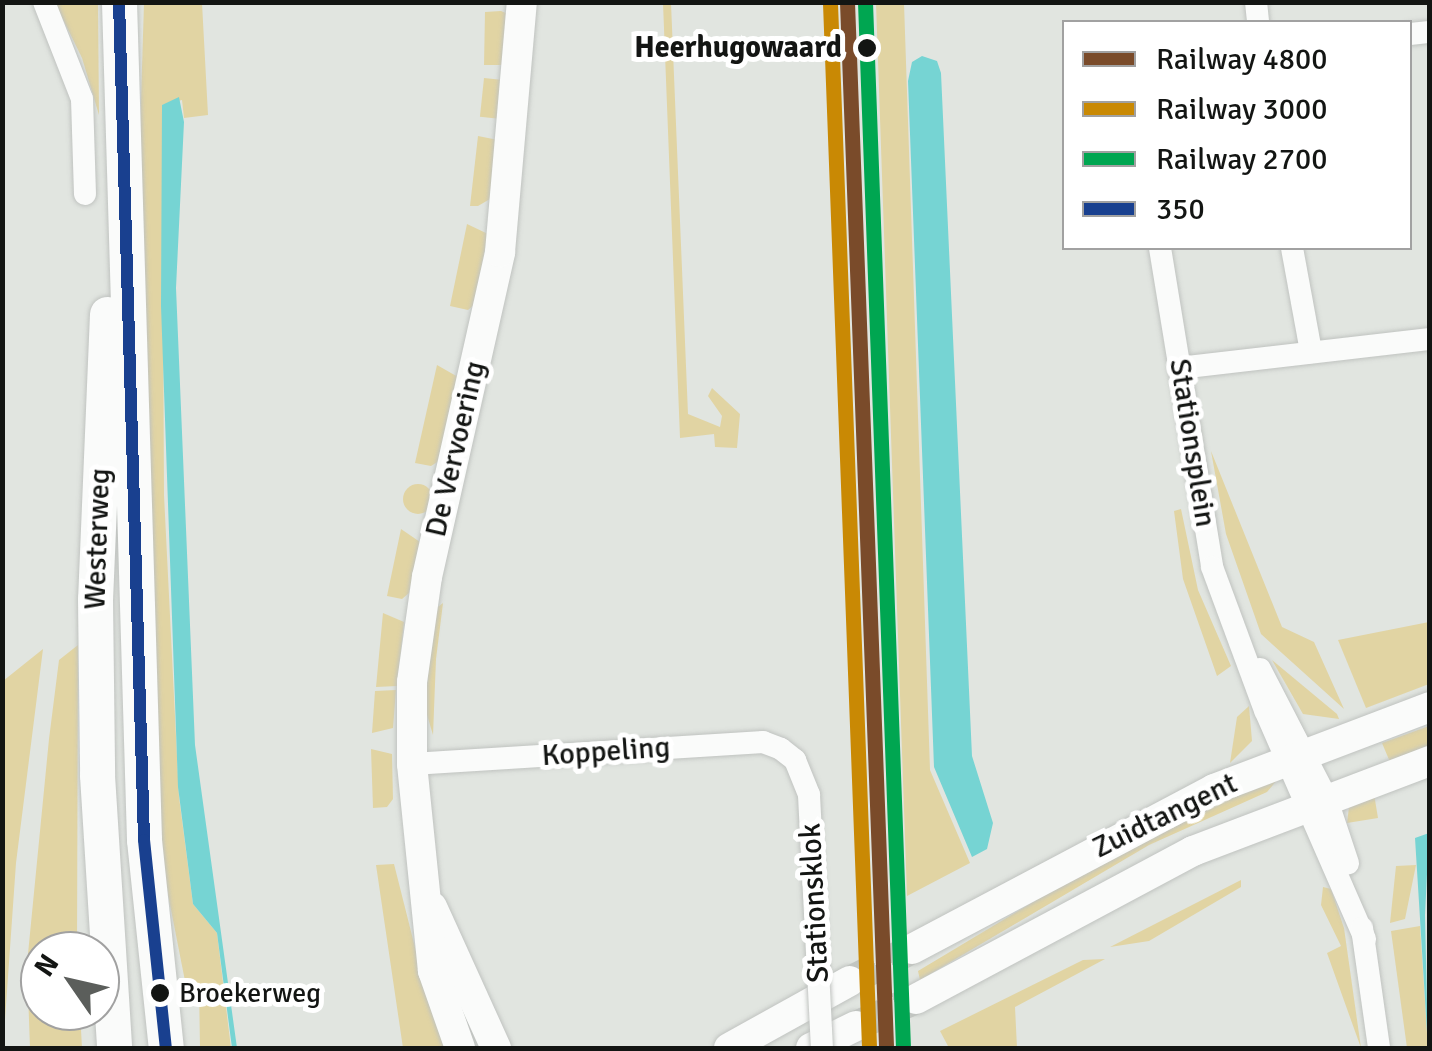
<!DOCTYPE html>
<html>
<head>
<meta charset="utf-8">
<style>
  body { margin:0 }
  #map { position:relative; width:1432px; height:1051px; overflow:hidden; background:#e1e5e0; font-family:Signika,sans-serif }
  div>[style] { position:absolute }
  .green>* { inset:0; background:#e1d4a3; transform-origin:0 0 }
  .round { border-radius:50% }
  .water>* { inset:0; background:#76d4d3 }
  .secondary-tunnel>* { height:30px; margin-top:-15px; transform-origin:0; background:repeating-linear-gradient(90deg,#c2c6c1 0 30px,transparent 0 45px) }
  .roads { filter:drop-shadow(0 0 2px #c0c3c0) drop-shadow(0 0 2px #c0c3c0) }
  .street>* { height:22px; margin:-11px; padding:0 11px; transform-origin:11px; border-radius:11px; background:#fafbfa }
  .secondary>* { height:30px; margin:-15px; padding:0 15px; transform-origin:15px; border-radius:15px; background:#fafbfa }
  .primary>* { height:35px; margin:-17.5px; padding:0 17.5px; transform-origin:17.5px; border-radius:17.5px; background:#fafbfa }
  .bridges { filter:drop-shadow(0 0 2px #c0c3c0) drop-shadow(0 0 2px #c0c3c0) }
  .street-bridge>* { height:22px; margin:-11px; padding:0 11px; transform-origin:11px; border-radius:11px; background:#fafbfa }
  .bus-1>* { height:12px; margin:-6px; padding:0 6px; transform-origin:6px; border-radius:6px; background:#19408f }
  .rail-1>* { height:15px; margin:-7.5px; padding:0 7.5px; transform-origin:7.5px; border-radius:7.5px; background:#7a4b2a }
  .rail-2>* { height:15px; margin:-7.5px; padding:0 7.5px; transform-origin:7.5px; border-radius:7.5px; background:#c98904 }
  .rail-3>* { height:15px; margin:-7.5px; padding:0 7.5px; transform-origin:7.5px; border-radius:7.5px; background:#00a651 }
  .dots>* { width:28px; height:28px; translate:-50% -50%; box-sizing:border-box; border:5px solid #fff; border-radius:50% }
  span { translate:-50% -50%; white-space:nowrap; text-align:center; line-height:1.15; -webkit-text-stroke:10px #fff; paint-order:stroke }
  .bus-label { font-size:28px; color:#131513 }
  .left { translate:0 -50%; text-align:left }
  .stop-label { font-size:30px; color:#131513; font-weight:700 }
  .right { translate:-100% -50%; text-align:right }
  .street-label { font-size:30px; color:#131513 }
  .frame { position:absolute; inset:0; border:5px solid #131513; pointer-events:none }
  .legend { position:absolute; left:1062px; top:20px; width:350px; height:230px; box-sizing:border-box; background:#fff; border:2px solid #a1a1a1; margin:0; padding:12px 18px; list-style:none; font-size:30px; color:#131513 }
  .legend li { display:flex; align-items:center; gap:20px; height:50px }
  .legend b { width:50px; border:2px solid #a1a1a1 }
  .north { position:absolute; left:20px; top:931px; width:100px; height:100px; box-sizing:border-box; background:#fff; border:2px solid #a1a1a1; border-radius:50%; rotate:304deg; font-size:28px; font-weight:700; line-height:40px; text-align:center; color:#131513 }
  .north::after { content:''; display:block; margin:auto; width:35px; height:45px; background:#5b5e5b; clip-path:polygon(50% 0,100% 100%,50% 72%,0 100%) }
</style>
</head>
<body>
<div id="map">
  <div class="green">
    <div style="clip-path:polygon(55px 3px,98px 3px,99px 115px,82px 58px)"></div>
    <div style="clip-path:polygon(144px 3px,202px 3px,208px 115px,184px 118px,182px 100px,162px 105px,164px 495px,179px 797px,193px 904px,217px 933px,231px 1048px,200px 1048px,199px 986px,186px 986px,159px 849px,138px 197px)"></div>
    <div style="clip-path:polygon(663px 3px,671px 3px,688px 414px,720px 427px,722px 416px,708px 396px,712px 388px,740px 414px,737px 448px,715px 447px,714px 434px,680px 438px)"></div>
    <div style="clip-path:polygon(876px 3px,904px 3px,930px 770px,970px 863px,907px 896px)"></div>
    <div style="clip-path:polygon(501px 11px,506px 13px,503px 65px,484px 65px,485px 12px)"></div>
    <div style="left:484px;top:78px;width:19px;height:39px;rotate:6deg"></div>
    <div style="clip-path:polygon(478px 136px,498px 140px,490px 199px,478px 206px,470px 206px)"></div>
    <div style="clip-path:polygon(467px 224px,488px 234px,474px 305px,468px 310px,450px 306px)"></div>
    <div style="clip-path:polygon(437px 365px,458px 377px,439px 461px,431px 466px,415px 463px)"></div>
    <div style="clip-path:polygon(1211px 451px,1282px 627px,1314px 642px,1344px 709px,1261px 634px,1226px 534px)"></div>
    <div class="round" style="left:403px;top:484px;width:30px;height:30px"></div>
    <div style="clip-path:polygon(1181px 509px,1198px 590px,1231px 666px,1217px 676px,1183px 579px,1174px 511px)"></div>
    <div style="clip-path:polygon(401px 529px,420px 542px,409px 593px,402px 599px,387px 596px)"></div>
    <div style="clip-path:polygon(443px 603px,436px 659px,433px 735px,425px 708px,434px 610px)"></div>
    <div style="clip-path:polygon(383px 613px,404px 622px,397px 686px,376px 687px)"></div>
    <div style="clip-path:polygon(1429px 622px,1429px 684px,1366px 708px,1338px 640px)"></div>
    <div style="clip-path:polygon(78px 645px,77px 951px,40px 951px,40px 1011px,80px 1011px,82px 1048px,30px 1048px,27px 964px,49px 739px,59px 660px)"></div>
    <div style="clip-path:polygon(43px 649px,16px 863px,3px 1048px,3px 681px)"></div>
    <div style="clip-path:polygon(1272px 660px,1337px 714px,1339px 719px,1303px 714px)"></div>
    <div style="clip-path:polygon(396px 690px,393px 728px,372px 733px,375px 691px)"></div>
    <div style="clip-path:polygon(1249px 706px,1252px 741px,1230px 763px,1237px 717px)"></div>
    <div style="clip-path:polygon(1429px 726px,1429px 745px,1390px 762px,1382px 743px)"></div>
    <div style="clip-path:polygon(371px 749px,392px 754px,393px 799px,387px 807px,373px 808px)"></div>
    <div style="clip-path:polygon(1277px 780px,1267px 792px,1149px 845px,920px 980px,918px 971px,1085px 871px,1239px 791px)"></div>
    <div style="clip-path:polygon(1374px 794px,1378px 818px,1347px 823px,1349px 807px)"></div>
    <div style="clip-path:polygon(394px 864px,424px 983px,449px 1048px,403px 1048px,376px 865px)"></div>
    <div style="clip-path:polygon(1416px 865px,1405px 919px,1390px 923px,1396px 866px)"></div>
    <div style="clip-path:polygon(1241px 880px,1241px 887px,1149px 941px,1110px 947px)"></div>
    <div style="clip-path:polygon(1323px 887px,1331px 889px,1344px 928px,1361px 1048px,1327px 953px,1341px 946px,1321px 905px)"></div>
    <div style="clip-path:polygon(1420px 926px,1428px 1048px,1407px 1048px,1391px 931px)"></div>
    <div style="clip-path:polygon(1105px 959px,1015px 1007px,1017px 1048px,949px 1048px,940px 1031px,1083px 960px)"></div>
  </div>
  <div class="water">
    <div style="clip-path:polygon(922px 56px,937px 61px,941px 73px,972px 756px,993px 823px,987px 849px,972px 857px,934px 767px,908px 81px,912px 62px)"></div>
    <div style="clip-path:polygon(179px 97px,184px 122px,176px 288px,195px 745px,237px 1048px,232px 1048px,217px 933px,193px 904px,178px 787px,161px 306px,162px 105px)"></div>
    <div style="clip-path:polygon(1429px 833px,1425px 915px,1428px 1048px,1415px 838px)"></div>
  </div>
  <div class="secondary-tunnel">
    <div style="left:850px;top:981px;width:70px;rotate:-27.3deg"></div>
    <div style="left:856px;top:1026px;width:66px;rotate:-24.2deg"></div>
  </div>
  <div class="roads">
    <div class="street">
      <div style="left:44px;top:2px;width:104px;rotate:68.6deg"></div>
      <div style="left:82px;top:99px;width:95px;rotate:88.2deg"></div>
      <div style="left:1256px;top:2px;width:20px;rotate:84deg"></div>
      <div style="left:1410px;top:34px;width:20px;rotate:-6deg"></div>
      <div style="left:1160px;top:248px;width:323px;rotate:80.7deg"></div>
      <div style="left:1212px;top:567px;width:153px;rotate:69.7deg"></div>
      <div style="left:1265px;top:710px;width:250px;rotate:66.4deg"></div>
      <div style="left:1292px;top:248px;width:106px;rotate:79.6deg"></div>
      <div style="left:1179px;top:368px;width:253px;rotate:-6.6deg"></div>
      <div style="left:1260px;top:669px;width:144px;rotate:62.7deg"></div>
      <div style="left:1326px;top:797px;width:70px;rotate:71.6deg"></div>
      <div style="left:412px;top:764px;width:352px;rotate:-3.6deg"></div>
      <div style="left:763px;top:742px;width:19px;rotate:21deg"></div>
      <div style="left:781px;top:749px;width:18px;rotate:38deg"></div>
      <div style="left:795px;top:760px;width:38px;rotate:68deg"></div>
      <div style="left:809px;top:795px;width:175px;rotate:87.1deg"></div>
      <div style="left:1362px;top:928px;width:121px;rotate:81.9deg"></div>
    </div>
    <div class="secondary">
      <div style="left:432px;top:907px;width:155px;rotate:65.6deg"></div>
      <div style="left:912px;top:949px;width:342px;rotate:-27.9deg"></div>
      <div style="left:1214px;top:789px;width:231px;rotate:-20.8deg"></div>
      <div style="left:916px;top:999px;width:314px;rotate:-28.1deg"></div>
      <div style="left:1193px;top:851px;width:254px;rotate:-20.8deg"></div>
      <div style="left:460px;top:1048px;width:82px;rotate:-109.3deg"></div>
      <div style="left:433px;top:971px;width:208px;rotate:-95.8deg"></div>
      <div style="left:412px;top:764px;width:82px;rotate:-90deg"></div>
      <div style="left:412px;top:682px;width:106px;rotate:-81.9deg"></div>
      <div style="left:427px;top:577px;width:333px;rotate:-77.3deg"></div>
      <div style="left:500px;top:252px;width:251px;rotate:-85deg"></div>
      <div style="left:729px;top:1048px;width:138px;rotate:-29deg"></div>
      <div style="left:811px;top:1048px;width:50px;rotate:-26.1deg"></div>
    </div>
    <div class="primary">
      <div style="left:119px;top:2px;width:838px;rotate:88.29deg"></div>
      <div style="left:144px;top:840px;width:209px;rotate:84deg"></div>
      <div style="left:107px;top:314px;width:285px;rotate:92.4deg"></div>
      <div style="left:95px;top:599px;width:176px;rotate:89.3deg"></div>
      <div style="left:97px;top:775px;width:274px;rotate:86.4deg"></div>
    </div>
  </div>
  <div class="bridges">
    <div class="street-bridge">
      <div style="left:818px;top:970px;width:78px;rotate:87.1deg"></div>
    </div>
  </div>
  <div class="bus-1">
    <div style="left:119px;top:2px;width:838px;rotate:88.29deg"></div>
    <div style="left:144px;top:840px;width:209px;rotate:84deg"></div>
  </div>
  <div class="rail-1">
    <div style="left:847px;top:2px;width:1047px;rotate:87.86deg"></div>
  </div>
  <div class="rail-2">
    <div style="left:830px;top:3px;width:1046px;rotate:87.86deg"></div>
  </div>
  <div class="rail-3">
    <div style="left:865px;top:2px;width:1046px;rotate:87.92deg"></div>
  </div>
  <div class="dots">
    <div style="left:867px;top:48px;background:#131513"></div>
    <div style="left:160px;top:993px;background:#131513"></div>
  </div>
  <div class="bus-label">
    <span class="left" style="left:179px;top:993px">Broekerweg</span>
  </div>
  <div class="stop-label">
    <span class="right" style="left:842px;top:48px">Heerhugowaard</span>
  </div>
  <div class="street-label">
    <span style="left:1192px;top:443px;rotate:81deg">Stationsplein</span>
    <span style="left:456px;top:449px;rotate:-77deg">De Vervoering</span>
    <span style="left:98px;top:539px;rotate:-88deg">Westerweg</span>
    <span style="left:606px;top:752px;rotate:-4deg">Koppeling</span>
    <span style="left:1165px;top:816px;rotate:-26deg">Zuidtangent</span>
    <span style="left:815px;top:903px;rotate:-93deg">Stationsklok</span>
  </div>
  <div class="frame"></div>
  <ul class="legend">
  <li><b style="height:12px;background:#7a4b2a"></b>Railway 4800</li>
  <li><b style="height:12px;background:#c98904"></b>Railway 3000</li>
  <li><b style="height:12px;background:#00a651"></b>Railway 2700</li>
  <li><b style="height:12px;background:#19408f"></b>350</li>
  </ul>
  <div class="north">N</div>
</div>
</body>
</html>
